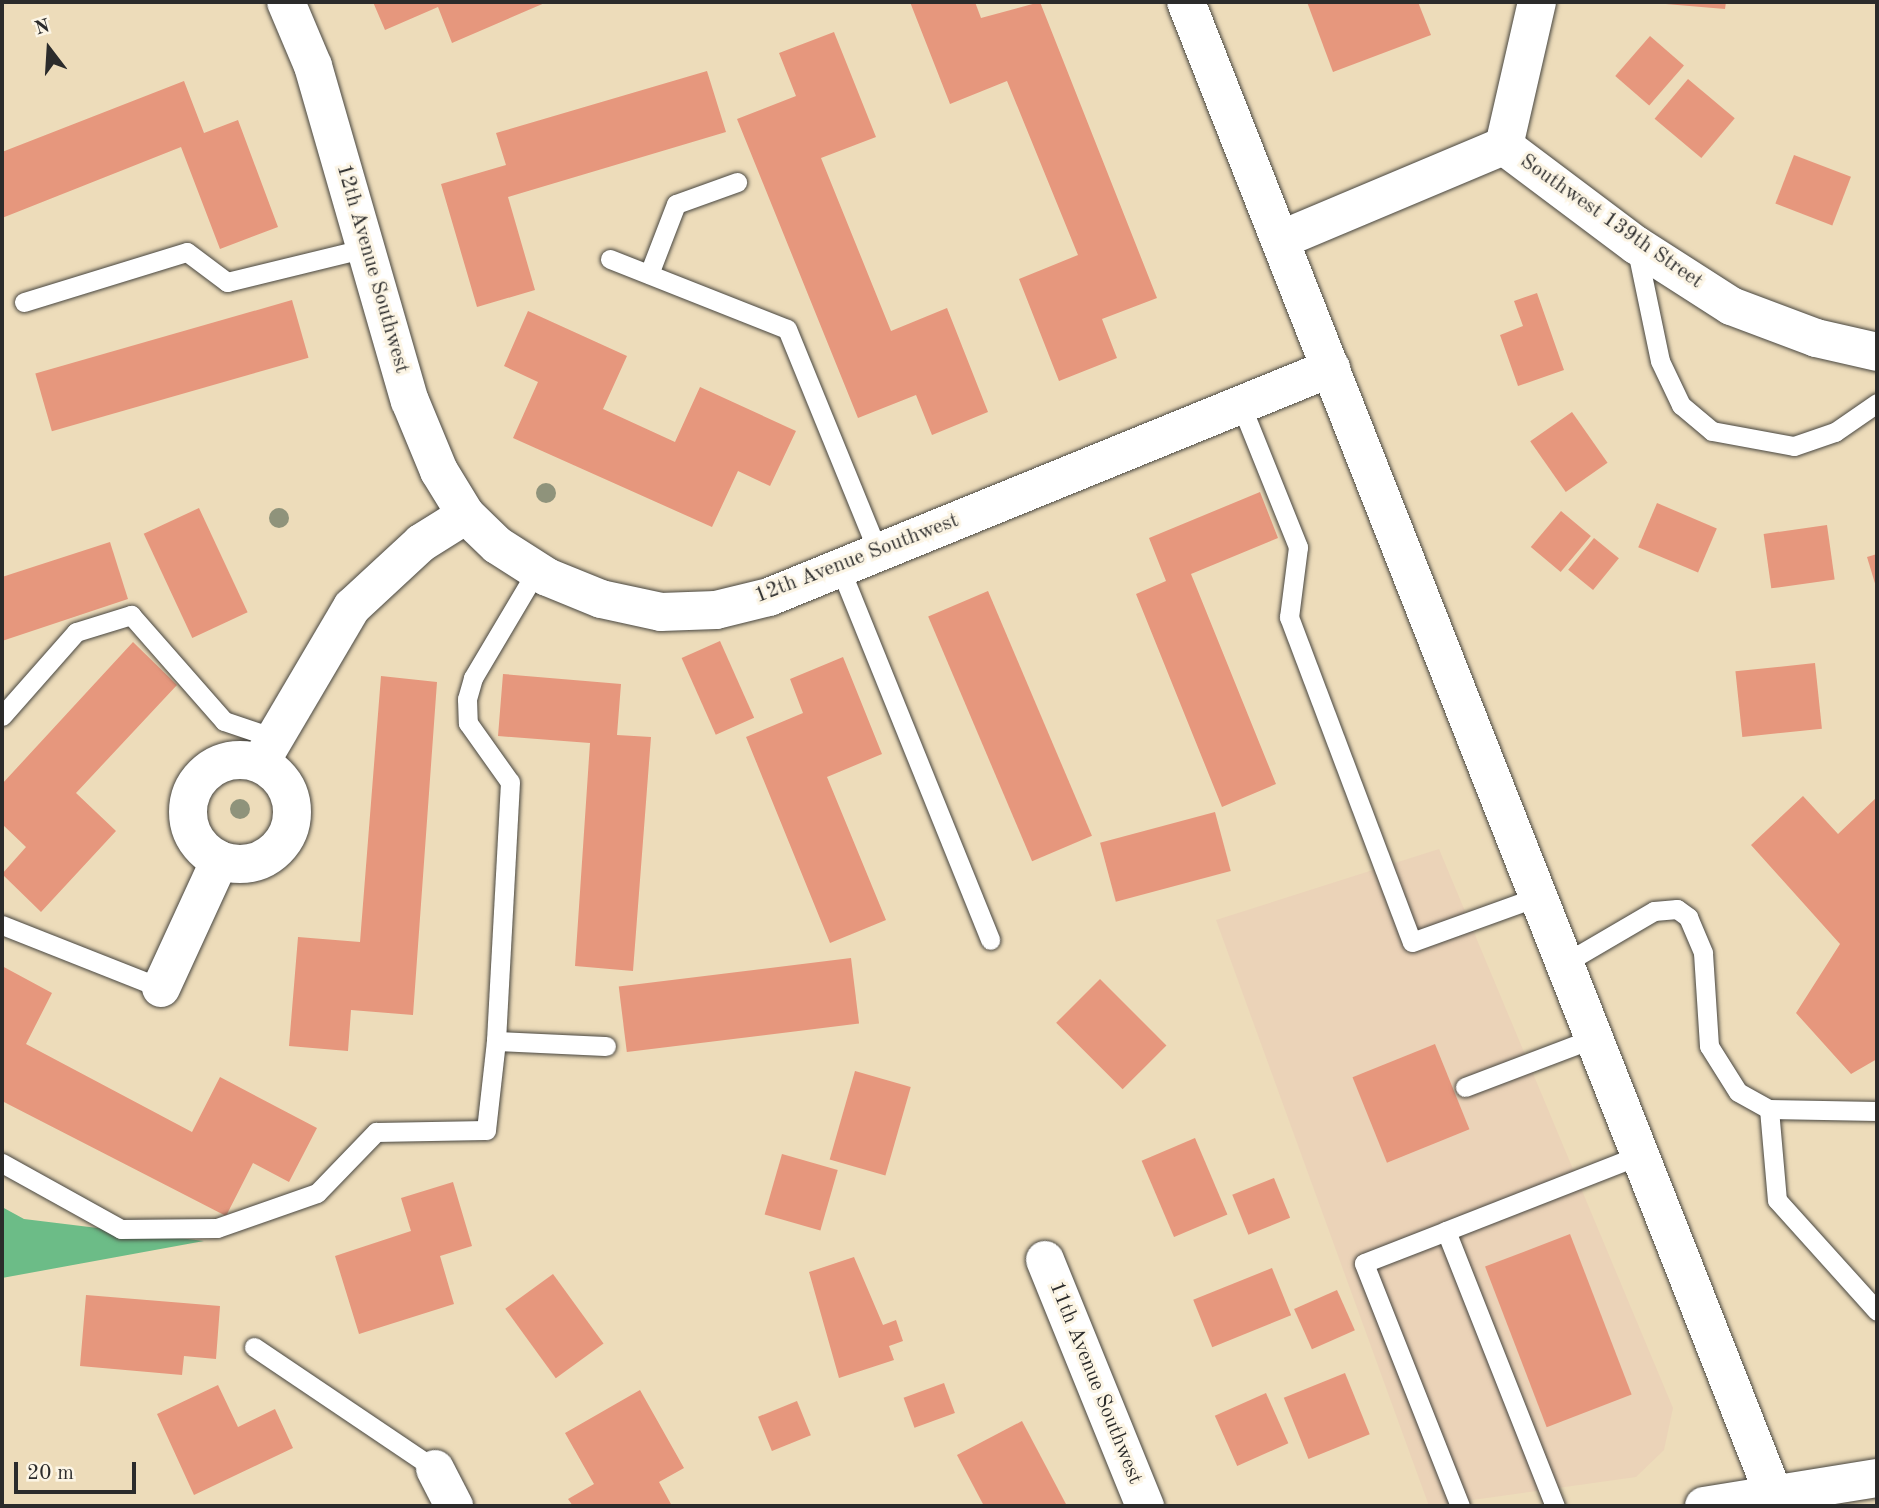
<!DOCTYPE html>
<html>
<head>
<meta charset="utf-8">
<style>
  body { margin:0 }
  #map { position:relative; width:1879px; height:1508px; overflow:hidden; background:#eddcba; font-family:"Old Standard TT",serif }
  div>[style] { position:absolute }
  .built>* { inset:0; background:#ebd3b8 }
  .forest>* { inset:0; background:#6cbc87 }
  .building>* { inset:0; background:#e6977d; transform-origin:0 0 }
  .roads { filter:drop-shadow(0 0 2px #484640) drop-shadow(0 0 2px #484640) }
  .service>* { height:19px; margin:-9.5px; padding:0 9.5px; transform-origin:9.5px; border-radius:9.5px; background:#fff }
  .minor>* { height:38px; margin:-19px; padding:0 19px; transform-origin:19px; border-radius:19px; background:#fff }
  .minor>.ring { margin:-19px; padding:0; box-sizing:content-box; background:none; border:38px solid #fff; border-radius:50% }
  .secondary>* { height:38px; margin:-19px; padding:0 19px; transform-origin:19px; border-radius:19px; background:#fff }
  .trees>* { width:20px; height:20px; margin:-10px; border-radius:50%; background:#8f937b }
  span { translate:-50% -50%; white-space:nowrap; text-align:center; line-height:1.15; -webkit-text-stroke:6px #fcf5e5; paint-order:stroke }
  .street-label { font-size:21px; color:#2b2b2b }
  .frame { position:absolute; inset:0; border:4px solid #2b2b2b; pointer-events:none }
  .north { position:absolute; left:14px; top:14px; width:70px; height:70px; -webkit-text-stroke:5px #fcf5e5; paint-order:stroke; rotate:343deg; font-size:19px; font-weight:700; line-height:28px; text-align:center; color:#2b2b2b }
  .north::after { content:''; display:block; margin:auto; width:24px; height:32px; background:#2b2b2b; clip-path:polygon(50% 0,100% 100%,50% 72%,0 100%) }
  .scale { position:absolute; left:14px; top:1462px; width:122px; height:32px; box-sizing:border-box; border:4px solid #2b2b2b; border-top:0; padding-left:9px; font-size:21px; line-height:24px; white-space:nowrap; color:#2b2b2b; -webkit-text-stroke:5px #fcf5e5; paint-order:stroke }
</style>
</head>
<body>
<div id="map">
  <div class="built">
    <div style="clip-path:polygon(1439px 849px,1673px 1408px,1664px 1450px,1636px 1477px,1429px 1506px,1216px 920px)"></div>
  </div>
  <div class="forest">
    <div style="clip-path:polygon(2px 1207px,24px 1219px,204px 1241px,2px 1278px)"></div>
  </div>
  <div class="building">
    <div style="clip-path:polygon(373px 2px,547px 2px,452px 43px,438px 7px,385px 30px)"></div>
    <div style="clip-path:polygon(910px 2px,975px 2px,981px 18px,1040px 2px,1157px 298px,1102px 319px,1117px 358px,1059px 381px,1019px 279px,1078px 255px,1007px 81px,950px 104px)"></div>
    <div style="clip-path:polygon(1307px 2px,1418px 2px,1431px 35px,1333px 72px)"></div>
    <div style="clip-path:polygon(1642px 2px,1726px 2px,1725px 9px)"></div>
    <div style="clip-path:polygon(834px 32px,876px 137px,821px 158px,891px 331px,947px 308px,988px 412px,932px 435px,916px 395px,858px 418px,737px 119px,796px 96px,779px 53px)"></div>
    <div style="left:1650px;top:36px;width:45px;height:53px;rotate:41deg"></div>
    <div style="clip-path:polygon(707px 71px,726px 132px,508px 197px,535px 290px,477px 307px,441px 184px,506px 165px,496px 133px)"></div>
    <div style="left:1688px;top:79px;width:61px;height:52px;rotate:40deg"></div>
    <div style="clip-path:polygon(184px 81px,204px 133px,238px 120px,278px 227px,220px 249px,181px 147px,2px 218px,2px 152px)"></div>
    <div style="left:1794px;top:155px;width:61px;height:52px;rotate:21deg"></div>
    <div style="clip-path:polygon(1537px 293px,1564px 370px,1518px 386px,1500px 335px,1523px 326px,1514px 301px)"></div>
    <div style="left:292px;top:300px;width:60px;height:267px;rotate:74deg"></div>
    <div style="clip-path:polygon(528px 311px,627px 356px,603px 409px,675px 442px,700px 387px,796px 431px,770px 486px,738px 471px,712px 527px,513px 438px,538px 382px,504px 366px)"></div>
    <div style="left:1572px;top:412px;width:62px;height:51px;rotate:55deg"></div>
    <div style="clip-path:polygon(1260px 492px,1278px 538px,1191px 574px,1276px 784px,1222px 807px,1136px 594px,1166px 581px,1149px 538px)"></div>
    <div style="left:1657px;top:503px;width:65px;height:48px;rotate:23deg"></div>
    <div style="left:199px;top:508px;width:115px;height:61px;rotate:65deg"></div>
    <div style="left:1561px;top:511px;width:39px;height:47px;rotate:40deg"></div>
    <div style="left:1827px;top:525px;width:55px;height:64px;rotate:82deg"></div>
    <div style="left:1594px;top:538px;width:32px;height:41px;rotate:39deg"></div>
    <div style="clip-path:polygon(110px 542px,128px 599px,2px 641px,2px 577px)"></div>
    <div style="clip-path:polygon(1877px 554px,1877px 590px,1867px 557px)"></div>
    <div style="left:988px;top:591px;width:266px;height:65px;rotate:67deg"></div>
    <div style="left:720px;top:641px;width:84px;height:42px;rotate:66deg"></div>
    <div style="clip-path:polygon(133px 642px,177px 685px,76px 793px,116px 831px,41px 912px,2px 874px,26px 847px,2px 824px,2px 784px)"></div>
    <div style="clip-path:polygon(843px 657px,882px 754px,827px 777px,886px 920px,830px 943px,746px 737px,803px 713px,790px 679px)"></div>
    <div style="left:1815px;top:663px;width:66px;height:80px;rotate:84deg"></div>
    <div style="clip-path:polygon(503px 674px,621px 684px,617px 735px,651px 737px,633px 971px,575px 966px,590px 743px,498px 736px)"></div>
    <div style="clip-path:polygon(381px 676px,437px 682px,413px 1015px,351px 1010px,348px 1051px,289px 1046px,298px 937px,360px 942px)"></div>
    <div style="clip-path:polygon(1803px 796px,1838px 834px,1877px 797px,1877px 1059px,1851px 1074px,1796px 1013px,1840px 944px,1751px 845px)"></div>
    <div style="left:1215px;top:812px;width:61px;height:119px;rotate:75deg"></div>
    <div style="left:851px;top:958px;width:66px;height:234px;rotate:83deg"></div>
    <div style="clip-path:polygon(2px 966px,52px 993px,26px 1044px,192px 1132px,220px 1077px,317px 1128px,289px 1182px,253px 1163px,226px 1216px,2px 1101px)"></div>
    <div style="left:1100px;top:979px;width:94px;height:62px;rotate:45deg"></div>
    <div style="left:1435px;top:1044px;width:92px;height:89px;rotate:68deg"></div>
    <div style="left:855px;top:1071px;width:58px;height:92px;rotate:16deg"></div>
    <div style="left:1195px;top:1138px;width:83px;height:58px;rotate:67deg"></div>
    <div style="left:782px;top:1154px;width:58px;height:63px;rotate:16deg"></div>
    <div style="left:1274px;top:1178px;width:43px;height:45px;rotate:68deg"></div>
    <div style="clip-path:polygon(453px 1182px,472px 1246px,440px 1256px,454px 1304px,359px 1334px,335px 1256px,411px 1231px,401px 1198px)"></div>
    <div style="left:1570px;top:1234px;width:172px;height:91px;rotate:69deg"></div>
    <div style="clip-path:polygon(854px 1257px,883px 1325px,896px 1320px,903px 1341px,889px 1346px,894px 1360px,839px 1378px,809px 1272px)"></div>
    <div style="left:1272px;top:1268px;width:51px;height:85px;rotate:68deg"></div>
    <div style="left:553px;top:1274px;width:86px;height:59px;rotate:54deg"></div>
    <div style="left:1337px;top:1290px;width:44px;height:47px;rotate:66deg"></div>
    <div style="clip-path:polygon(86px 1295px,220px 1306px,216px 1359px,184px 1356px,182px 1375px,80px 1366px)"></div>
    <div style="left:1345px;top:1373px;width:66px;height:66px;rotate:68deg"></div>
    <div style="left:944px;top:1383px;width:32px;height:43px;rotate:70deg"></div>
    <div style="clip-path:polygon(218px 1385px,238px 1427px,275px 1409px,293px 1448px,194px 1495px,157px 1414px)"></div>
    <div style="clip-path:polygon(640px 1390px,684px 1468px,659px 1482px,672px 1506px,573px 1506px,568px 1499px,594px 1484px,565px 1433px)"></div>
    <div style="left:1266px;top:1393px;width:55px;height:56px;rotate:66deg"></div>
    <div style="left:797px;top:1401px;width:37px;height:42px;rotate:68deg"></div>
    <div style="clip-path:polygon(1022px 1421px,1067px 1506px,984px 1506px,957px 1455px)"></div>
  </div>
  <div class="roads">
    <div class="service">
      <div style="left:1636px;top:246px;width:117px;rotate:78.2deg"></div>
      <div style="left:1660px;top:361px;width:49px;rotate:64.5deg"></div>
      <div style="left:1681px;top:405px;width:40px;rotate:40deg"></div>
      <div style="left:1712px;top:431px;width:83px;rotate:10.4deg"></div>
      <div style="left:1794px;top:446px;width:43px;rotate:-18.9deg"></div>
      <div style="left:1835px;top:432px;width:51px;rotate:-34.6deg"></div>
      <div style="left:610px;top:259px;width:190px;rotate:21.6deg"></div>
      <div style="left:787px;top:329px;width:241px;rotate:67.8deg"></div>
      <div style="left:649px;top:274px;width:75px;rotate:-68.9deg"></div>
      <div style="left:676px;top:204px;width:65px;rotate:-19.8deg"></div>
      <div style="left:24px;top:302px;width:170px;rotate:-17.1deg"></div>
      <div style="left:187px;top:252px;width:50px;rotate:36.9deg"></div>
      <div style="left:227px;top:282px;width:143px;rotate:-13.7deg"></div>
      <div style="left:1241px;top:405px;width:153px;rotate:68.1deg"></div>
      <div style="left:1298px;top:547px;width:71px;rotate:97.3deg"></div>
      <div style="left:1289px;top:617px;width:347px;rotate:69.3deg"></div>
      <div style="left:1412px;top:942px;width:136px;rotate:-19.8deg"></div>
      <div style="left:840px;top:568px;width:401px;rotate:68deg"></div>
      <div style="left:537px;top:570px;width:126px;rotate:120.7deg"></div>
      <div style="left:473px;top:678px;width:22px;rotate:106deg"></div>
      <div style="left:467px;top:699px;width:24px;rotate:88deg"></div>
      <div style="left:468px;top:723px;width:72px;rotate:54.6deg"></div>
      <div style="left:510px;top:782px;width:259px;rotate:93.1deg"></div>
      <div style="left:496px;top:1041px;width:110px;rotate:2.6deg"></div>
      <div style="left:2px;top:716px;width:112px;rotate:-48.6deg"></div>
      <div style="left:76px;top:632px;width:58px;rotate:-17.2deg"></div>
      <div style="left:131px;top:615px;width:141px;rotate:48.7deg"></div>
      <div style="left:224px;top:721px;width:50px;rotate:18.8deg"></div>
      <div style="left:2px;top:925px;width:171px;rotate:21.6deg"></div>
      <div style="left:1565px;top:963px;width:103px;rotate:-30.3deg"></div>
      <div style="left:1654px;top:911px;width:23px;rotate:-5deg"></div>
      <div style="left:1677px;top:909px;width:14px;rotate:36deg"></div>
      <div style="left:1688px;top:917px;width:39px;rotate:67deg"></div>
      <div style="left:1703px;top:953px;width:93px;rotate:86.3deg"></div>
      <div style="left:1709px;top:1046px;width:54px;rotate:57.8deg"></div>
      <div style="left:1738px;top:1092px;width:35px;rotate:29deg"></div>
      <div style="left:1769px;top:1109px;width:108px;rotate:1.1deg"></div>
      <div style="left:1465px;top:1087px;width:138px;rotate:-20.8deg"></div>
      <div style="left:1769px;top:1109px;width:91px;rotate:85deg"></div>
      <div style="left:1777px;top:1200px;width:149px;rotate:48deg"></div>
      <div style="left:2px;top:1163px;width:136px;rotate:29deg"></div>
      <div style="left:121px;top:1229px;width:96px;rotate:-0.6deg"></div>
      <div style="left:217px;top:1228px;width:106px;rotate:-19.3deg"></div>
      <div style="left:317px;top:1193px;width:85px;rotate:-46deg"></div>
      <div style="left:376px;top:1132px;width:110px;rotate:-1deg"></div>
      <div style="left:486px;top:1130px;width:90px;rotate:-83.6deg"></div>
      <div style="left:1446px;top:1231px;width:208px;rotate:-21.4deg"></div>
      <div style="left:254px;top:1347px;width:218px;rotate:34deg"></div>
      <div style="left:1460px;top:1506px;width:261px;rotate:-111.6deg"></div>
      <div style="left:1364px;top:1263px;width:88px;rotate:-21.3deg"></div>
      <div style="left:1446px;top:1231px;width:296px;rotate:68.4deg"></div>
    </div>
    <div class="minor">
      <div style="left:286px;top:2px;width:69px;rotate:67.1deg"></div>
      <div style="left:313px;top:66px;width:349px;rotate:73.9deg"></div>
      <div style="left:410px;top:401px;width:76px;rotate:67.5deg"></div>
      <div style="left:439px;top:471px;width:52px;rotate:58.5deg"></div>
      <div style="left:466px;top:515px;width:43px;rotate:44.1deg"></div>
      <div style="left:497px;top:545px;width:59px;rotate:32.6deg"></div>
      <div style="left:547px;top:577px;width:58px;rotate:22.2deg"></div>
      <div style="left:601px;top:599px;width:61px;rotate:12.2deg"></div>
      <div style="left:661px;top:612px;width:55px;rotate:-2.1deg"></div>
      <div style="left:716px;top:610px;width:55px;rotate:-13.8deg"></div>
      <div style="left:769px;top:597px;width:607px;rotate:-22.17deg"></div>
      <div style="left:1504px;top:146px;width:165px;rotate:36.9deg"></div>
      <div style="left:1636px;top:245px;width:113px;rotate:32.7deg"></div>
      <div style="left:1731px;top:306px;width:91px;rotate:20.6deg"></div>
      <div style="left:1816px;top:338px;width:63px;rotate:12.9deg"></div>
      <div style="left:1280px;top:240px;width:243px;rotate:-22.8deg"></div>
      <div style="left:1504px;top:146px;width:148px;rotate:-77.1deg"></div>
      <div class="ring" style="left:188px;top:760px;width:66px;height:66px"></div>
      <div style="left:260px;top:763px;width:181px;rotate:-59.5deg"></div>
      <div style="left:352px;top:607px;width:94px;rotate:-42.8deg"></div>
      <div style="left:421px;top:543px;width:53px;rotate:-31.9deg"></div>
      <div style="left:161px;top:988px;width:141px;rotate:-65.3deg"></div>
      <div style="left:1045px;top:1260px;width:266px;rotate:67.9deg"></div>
      <div style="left:435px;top:1469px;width:42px;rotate:62.8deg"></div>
      <div style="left:1704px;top:1506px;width:175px;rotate:-9.2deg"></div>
    </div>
    <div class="secondary">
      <div style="left:1186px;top:2px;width:1616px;rotate:68.51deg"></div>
    </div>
  </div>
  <div class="trees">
    <div style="left:546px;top:493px"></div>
    <div style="left:279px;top:518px"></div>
    <div style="left:240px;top:809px"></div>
  </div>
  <div class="street-label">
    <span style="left:1611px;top:222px;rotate:35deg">Southwest 139th Street</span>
    <span style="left:372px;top:269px;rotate:74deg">12th Avenue Southwest</span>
    <span style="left:857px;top:559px;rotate:-21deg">12th Avenue Southwest</span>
    <span style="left:1095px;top:1383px;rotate:68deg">11th Avenue Southwest</span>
  </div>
  <div class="frame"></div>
  <div class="north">N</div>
  <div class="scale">20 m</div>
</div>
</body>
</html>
